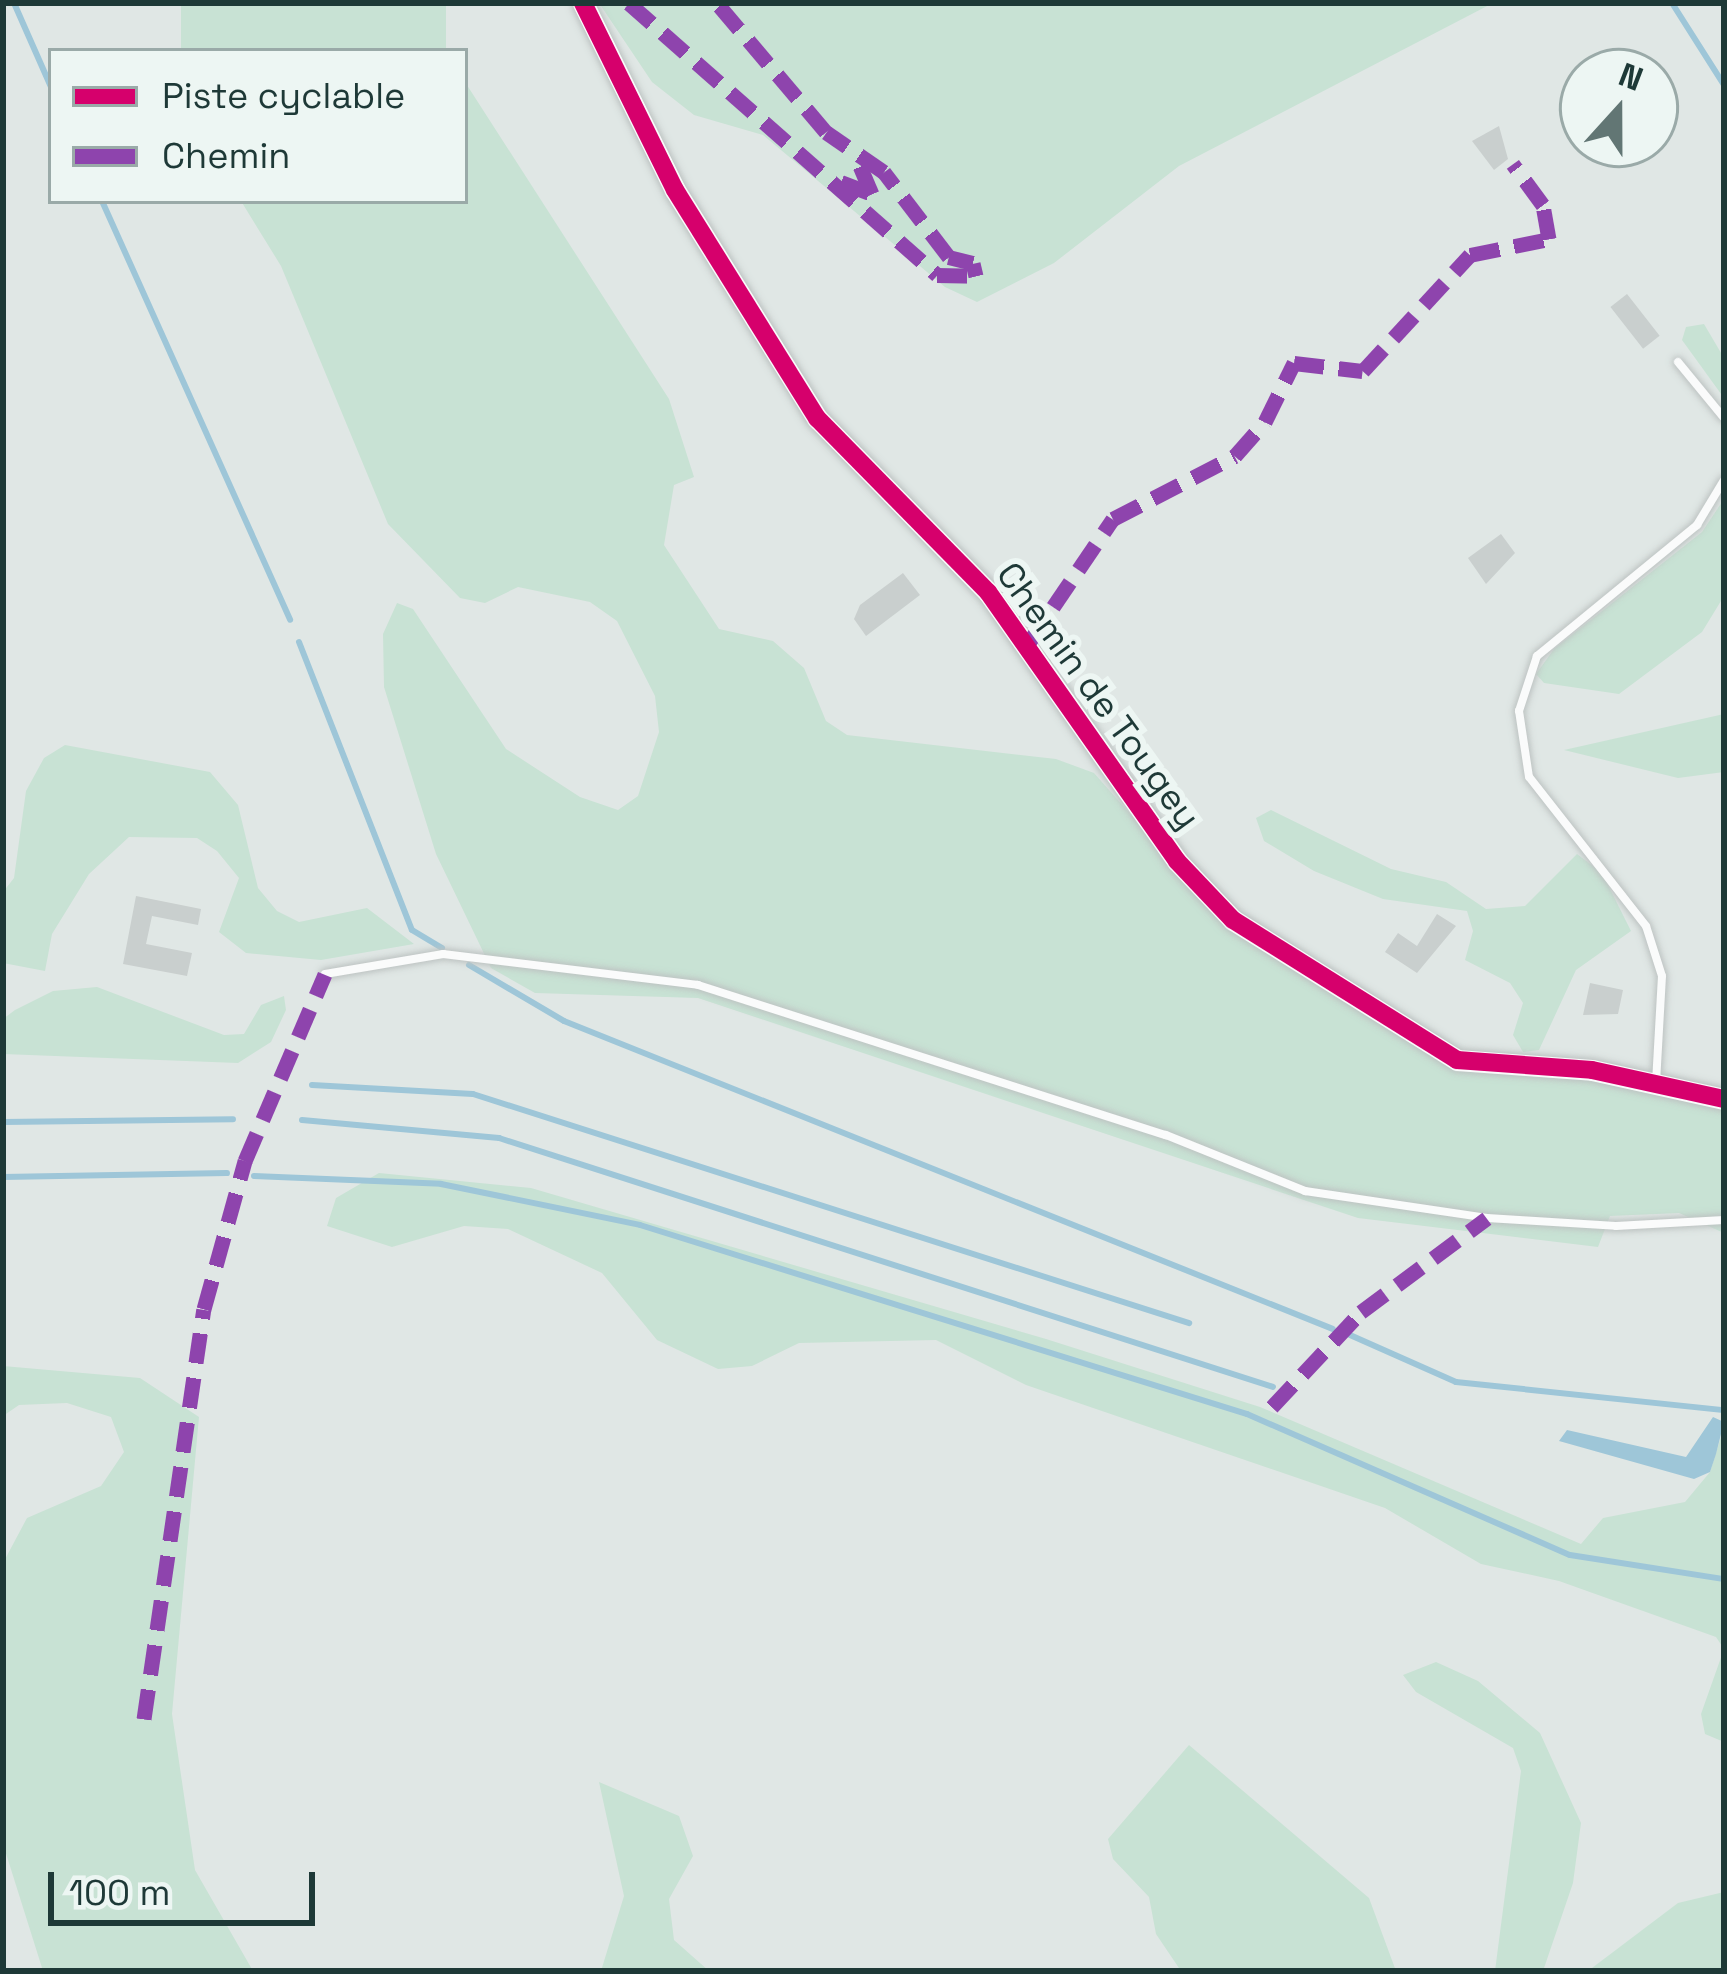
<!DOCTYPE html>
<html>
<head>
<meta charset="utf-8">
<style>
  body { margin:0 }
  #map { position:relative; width:1727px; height:1974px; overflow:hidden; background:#e0e7e5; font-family:"Space Grotesk",sans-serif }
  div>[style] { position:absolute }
  .green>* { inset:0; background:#c8e2d4; transform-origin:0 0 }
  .water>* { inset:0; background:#9ec6d8 }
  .stream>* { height:6px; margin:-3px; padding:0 3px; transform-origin:3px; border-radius:3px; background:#9ec6d8 }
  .building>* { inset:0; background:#c9cfce; transform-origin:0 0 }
  .roads { filter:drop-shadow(0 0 3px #bdc3c2) drop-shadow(0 0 3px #bdc3c2) }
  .lane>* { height:8px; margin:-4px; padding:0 4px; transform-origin:4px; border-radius:4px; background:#fafbfb }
  .secondary>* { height:21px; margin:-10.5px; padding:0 10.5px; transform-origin:10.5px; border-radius:10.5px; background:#fafbfb }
  .quiet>* { height:15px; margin-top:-7.5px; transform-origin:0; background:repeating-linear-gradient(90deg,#8e44ad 0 30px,transparent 0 45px) }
  .cycleway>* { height:18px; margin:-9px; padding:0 9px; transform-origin:9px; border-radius:9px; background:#d6006c }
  span { translate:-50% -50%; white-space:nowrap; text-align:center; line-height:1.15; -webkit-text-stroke:12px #edf6f3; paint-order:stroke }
  .street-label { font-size:36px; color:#1e3937 }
  .frame { position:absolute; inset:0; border:6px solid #1e3937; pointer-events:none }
  .legend { position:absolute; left:48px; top:48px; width:420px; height:156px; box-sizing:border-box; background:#edf6f3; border:3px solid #9aaaa8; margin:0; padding:15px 21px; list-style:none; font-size:36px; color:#1e3937 }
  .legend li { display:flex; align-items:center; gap:24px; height:60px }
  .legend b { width:60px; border:3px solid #9aaaa8 }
  .north { position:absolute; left:1559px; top:48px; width:120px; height:120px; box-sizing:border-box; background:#edf6f3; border:3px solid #9aaaa8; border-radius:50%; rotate:21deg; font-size:33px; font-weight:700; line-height:48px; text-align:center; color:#1e3937 }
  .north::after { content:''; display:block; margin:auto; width:42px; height:54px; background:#627674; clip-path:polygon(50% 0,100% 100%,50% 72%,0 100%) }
  .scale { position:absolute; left:48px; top:1872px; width:267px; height:54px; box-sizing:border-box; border:6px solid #1e3937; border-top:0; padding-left:15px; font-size:36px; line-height:42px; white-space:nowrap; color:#1e3937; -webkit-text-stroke:9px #edf6f3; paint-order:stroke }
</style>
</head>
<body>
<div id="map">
  <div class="green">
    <div style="left:181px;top:3px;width:265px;height:49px"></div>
    <div style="clip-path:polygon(599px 3px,1493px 3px,1179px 166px,1054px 263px,977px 302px,945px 287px,763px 135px,694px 115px,652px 82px)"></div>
    <div style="clip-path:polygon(465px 82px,669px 399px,694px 477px,674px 485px,664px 545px,719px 629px,773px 641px,804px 668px,826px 721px,847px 735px,1056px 759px,1094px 773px,1231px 928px,1452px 1068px,1597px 1079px,1724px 1108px,1724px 1233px,1679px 1213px,1610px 1216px,1598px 1247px,1358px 1218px,698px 998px,535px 993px,491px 968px,436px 854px,384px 687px,383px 634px,397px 603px,413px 609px,506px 749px,580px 797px,618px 810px,638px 796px,659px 732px,655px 696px,617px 621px,590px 602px,518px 587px,485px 603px,460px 598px,388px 524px,281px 266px,241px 201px,465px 201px)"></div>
    <div style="clip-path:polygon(1704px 324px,1724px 358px,1724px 398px,1682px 340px,1686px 327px)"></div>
    <div style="clip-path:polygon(1724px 499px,1724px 596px,1702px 632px,1619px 694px,1544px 683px,1536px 674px,1554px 649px,1702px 532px)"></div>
    <div style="clip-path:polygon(1724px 714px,1724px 772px,1678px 778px,1564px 750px)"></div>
    <div style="clip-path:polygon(65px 745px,210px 772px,238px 805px,258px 888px,277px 911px,299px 922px,367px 908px,414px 944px,321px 960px,246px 953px,219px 932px,239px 878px,217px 851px,197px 838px,129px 837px,89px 874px,52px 934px,45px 971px,3px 963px,3px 892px,14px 878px,26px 791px,44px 758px)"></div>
    <div style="clip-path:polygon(1271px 810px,1391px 869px,1446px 882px,1486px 909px,1525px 906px,1577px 854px,1602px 873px,1631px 931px,1576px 970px,1539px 1050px,1523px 1052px,1513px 1035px,1523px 1003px,1510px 983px,1465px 960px,1473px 931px,1467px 911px,1383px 899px,1314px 871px,1264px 841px,1256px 818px)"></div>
    <div style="clip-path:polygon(97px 987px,224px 1035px,244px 1034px,261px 1005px,284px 996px,286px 1010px,271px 1042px,238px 1063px,3px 1054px,3px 1019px,15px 1010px,53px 991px)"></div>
    <div style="clip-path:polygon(379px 1173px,531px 1188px,1046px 1339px,1260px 1407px,1581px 1544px,1603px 1518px,1685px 1502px,1710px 1472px,1724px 1427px,1724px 1742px,1705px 1734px,1701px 1714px,1724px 1649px,1716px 1637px,1559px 1581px,1481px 1564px,1385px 1508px,1026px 1385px,936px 1340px,799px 1343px,752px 1366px,718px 1369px,657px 1340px,602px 1273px,508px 1229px,464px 1226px,392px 1247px,327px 1226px,336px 1198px)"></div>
    <div style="clip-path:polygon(3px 1366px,140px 1378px,199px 1417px,172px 1714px,195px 1870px,253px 1971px,43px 1971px,3px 1844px,3px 1563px,27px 1518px,101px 1486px,124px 1452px,111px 1417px,67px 1403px,19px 1405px,3px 1416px)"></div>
    <div style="clip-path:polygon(1436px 1662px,1478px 1681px,1540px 1733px,1581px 1823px,1573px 1883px,1543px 1971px,1495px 1971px,1521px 1771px,1513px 1748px,1416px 1692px,1403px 1675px)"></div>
    <div style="clip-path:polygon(1189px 1745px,1369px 1898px,1396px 1971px,1181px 1971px,1156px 1934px,1149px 1897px,1113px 1859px,1108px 1839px)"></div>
    <div style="clip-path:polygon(599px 1782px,679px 1816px,693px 1856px,669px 1899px,674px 1940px,709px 1971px,601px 1971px,624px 1896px)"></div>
    <div style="clip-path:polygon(1724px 1892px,1724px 1971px,1588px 1971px,1678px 1903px)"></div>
  </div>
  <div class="water">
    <div style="clip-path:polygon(1713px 1417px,1724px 1422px,1716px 1454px,1710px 1472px,1694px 1479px,1559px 1441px,1567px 1430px,1686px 1457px)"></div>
  </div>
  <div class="stream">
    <div style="left:14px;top:3px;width:92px;rotate:66.2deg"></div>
    <div style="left:1672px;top:3px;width:97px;rotate:57.6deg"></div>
    <div style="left:102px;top:201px;width:459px;rotate:65.8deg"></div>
    <div style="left:299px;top:642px;width:309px;rotate:68.6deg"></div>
    <div style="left:412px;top:930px;width:35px;rotate:31deg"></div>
    <div style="left:469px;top:965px;width:110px;rotate:30.5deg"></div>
    <div style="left:564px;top:1021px;width:828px;rotate:21.83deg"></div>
    <div style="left:312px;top:1085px;width:161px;rotate:3.2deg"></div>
    <div style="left:473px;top:1094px;width:752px;rotate:17.74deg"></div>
    <div style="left:302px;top:1120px;width:198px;rotate:5.2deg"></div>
    <div style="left:499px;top:1138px;width:813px;rotate:17.83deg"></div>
    <div style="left:3px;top:1122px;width:230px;rotate:-0.7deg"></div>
    <div style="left:254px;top:1176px;width:187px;rotate:2.4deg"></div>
    <div style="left:441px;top:1184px;width:203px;rotate:11.6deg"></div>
    <div style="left:640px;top:1225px;width:636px;rotate:17.29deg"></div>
    <div style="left:1247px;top:1414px;width:352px;rotate:23.6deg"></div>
    <div style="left:1570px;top:1555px;width:156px;rotate:8.9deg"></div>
    <div style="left:3px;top:1177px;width:224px;rotate:-1deg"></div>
    <div style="left:1350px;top:1335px;width:116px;rotate:23.9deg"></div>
    <div style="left:1456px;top:1382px;width:269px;rotate:6deg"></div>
  </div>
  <div class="building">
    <div style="clip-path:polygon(1499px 126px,1508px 159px,1494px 170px,1472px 141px)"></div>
    <div style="left:1627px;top:294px;width:53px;height:21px;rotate:52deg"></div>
    <div style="clip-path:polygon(1501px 534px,1515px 553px,1486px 584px,1468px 558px)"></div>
    <div style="clip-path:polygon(903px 573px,920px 595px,866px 636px,854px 619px,860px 605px)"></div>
    <div style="clip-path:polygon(136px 896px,201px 909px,198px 925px,152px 916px,146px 944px,192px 953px,187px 976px,123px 964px)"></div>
    <div style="clip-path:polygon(1437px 914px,1456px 926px,1417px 973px,1385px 952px,1398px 933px,1417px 946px)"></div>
    <div style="clip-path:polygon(1590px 983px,1623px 990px,1618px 1014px,1583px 1015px)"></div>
  </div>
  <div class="roads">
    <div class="lane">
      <div style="left:1678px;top:362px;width:72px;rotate:50.6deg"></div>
      <div style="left:325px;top:974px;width:120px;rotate:-9.6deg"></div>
      <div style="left:443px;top:954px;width:257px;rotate:6.9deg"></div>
      <div style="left:698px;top:985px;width:491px;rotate:17.8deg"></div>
      <div style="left:1166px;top:1135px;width:150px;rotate:21.9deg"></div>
      <div style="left:1305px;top:1191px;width:184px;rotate:8.4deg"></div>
      <div style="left:1487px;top:1218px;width:129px;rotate:3.5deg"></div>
      <div style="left:1616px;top:1226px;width:108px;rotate:-3.2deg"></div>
      <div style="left:1656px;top:1083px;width:107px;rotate:-86.8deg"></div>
      <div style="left:1662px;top:976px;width:52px;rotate:-107.7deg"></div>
      <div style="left:1646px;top:926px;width:189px;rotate:-128.1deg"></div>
      <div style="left:1529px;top:777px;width:67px;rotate:-98.6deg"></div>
      <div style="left:1519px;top:711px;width:58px;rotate:-71.9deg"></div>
      <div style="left:1537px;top:656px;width:207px;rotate:-39.3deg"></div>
      <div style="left:1697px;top:525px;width:52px;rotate:-59deg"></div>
    </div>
    <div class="secondary">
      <div style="left:583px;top:3px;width:208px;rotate:63.8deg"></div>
      <div style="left:675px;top:190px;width:269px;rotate:58.1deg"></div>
      <div style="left:817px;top:418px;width:244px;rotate:45.5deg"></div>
      <div style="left:988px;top:592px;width:329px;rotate:54.9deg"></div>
      <div style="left:1177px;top:861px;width:81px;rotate:46.5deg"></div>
      <div style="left:1233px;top:920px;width:264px;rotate:32deg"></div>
      <div style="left:1457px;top:1060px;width:135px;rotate:4.2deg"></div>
      <div style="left:1592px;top:1070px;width:135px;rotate:12.4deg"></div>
    </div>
  </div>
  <div class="quiet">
    <div style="left:629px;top:3px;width:411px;rotate:41.4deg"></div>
    <div style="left:937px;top:275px;width:39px;rotate:1deg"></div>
    <div style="left:976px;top:276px;width:13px;rotate:-103deg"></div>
    <div style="left:973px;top:263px;width:25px;rotate:-166deg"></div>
    <div style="left:949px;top:257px;width:107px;rotate:-127.4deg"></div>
    <div style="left:884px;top:172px;width:70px;rotate:-145.4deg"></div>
    <div style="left:826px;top:132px;width:169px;rotate:-130.2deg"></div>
    <div style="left:841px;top:182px;width:33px;rotate:21deg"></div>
    <div style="left:872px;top:194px;width:36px;rotate:-113deg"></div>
    <div style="left:1028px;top:644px;width:151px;rotate:-55.8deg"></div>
    <div style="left:1113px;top:519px;width:137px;rotate:-27.3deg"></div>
    <div style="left:1235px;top:456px;width:45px;rotate:-48.6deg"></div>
    <div style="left:1265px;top:422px;width:66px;rotate:-63.8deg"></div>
    <div style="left:1294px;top:363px;width:69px;rotate:6.6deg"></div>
    <div style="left:1363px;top:371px;width:158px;rotate:-47.3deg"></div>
    <div style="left:1470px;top:255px;width:81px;rotate:-11.4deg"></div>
    <div style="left:1549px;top:239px;width:35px;rotate:-100deg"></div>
    <div style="left:1543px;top:205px;width:51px;rotate:-126.2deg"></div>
    <div style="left:1272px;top:1407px;width:130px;rotate:-46.9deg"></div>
    <div style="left:1361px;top:1312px;width:157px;rotate:-36.7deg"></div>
    <div style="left:144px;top:1719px;width:414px;rotate:-81.7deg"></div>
    <div style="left:204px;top:1309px;width:154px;rotate:-74.5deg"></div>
    <div style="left:245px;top:1161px;width:203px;rotate:-66.8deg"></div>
  </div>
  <div class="cycleway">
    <div style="left:583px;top:3px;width:208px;rotate:63.8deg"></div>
    <div style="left:675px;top:190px;width:269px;rotate:58.1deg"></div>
    <div style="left:817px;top:418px;width:244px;rotate:45.5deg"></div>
    <div style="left:988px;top:592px;width:329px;rotate:54.9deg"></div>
    <div style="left:1177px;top:861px;width:81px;rotate:46.5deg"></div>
    <div style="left:1233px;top:920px;width:264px;rotate:32deg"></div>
    <div style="left:1457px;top:1060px;width:135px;rotate:4.2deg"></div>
    <div style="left:1592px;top:1070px;width:135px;rotate:12.4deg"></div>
  </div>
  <div class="street-label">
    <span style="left:1098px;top:696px;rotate:54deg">Chemin de Tougey</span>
  </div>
  <div class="frame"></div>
  <ul class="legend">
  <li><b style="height:15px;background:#d6006c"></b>Piste cyclable</li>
  <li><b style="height:15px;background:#8e44ad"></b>Chemin</li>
  </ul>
  <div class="north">N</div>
  <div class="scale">100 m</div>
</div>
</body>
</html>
